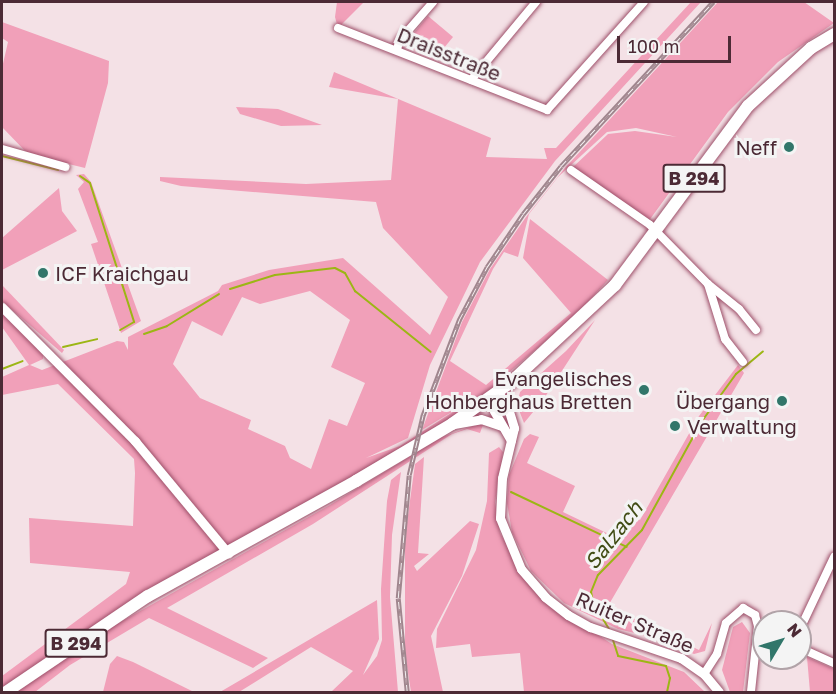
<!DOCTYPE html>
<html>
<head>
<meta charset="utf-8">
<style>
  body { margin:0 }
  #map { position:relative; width:836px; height:694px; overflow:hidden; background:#f4e1e6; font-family:"Golos Text",sans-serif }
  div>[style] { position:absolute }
  .green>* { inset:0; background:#f1a0b9 }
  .stream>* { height:2px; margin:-1px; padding:0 1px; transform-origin:1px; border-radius:1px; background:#9cb614 }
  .roads { filter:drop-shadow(0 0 2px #9d4f69) drop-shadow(0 0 2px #9d4f69) }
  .minor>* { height:8px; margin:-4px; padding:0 4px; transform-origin:4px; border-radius:4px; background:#fff }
  .tertiary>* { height:9px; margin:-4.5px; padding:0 4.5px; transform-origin:4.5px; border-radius:4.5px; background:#fff }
  .primary>* { height:12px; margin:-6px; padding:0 6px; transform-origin:6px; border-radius:6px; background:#fff }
  .rail>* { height:4.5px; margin-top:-2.25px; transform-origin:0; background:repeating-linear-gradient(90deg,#f4f4f4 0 7px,#a0868e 0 14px); box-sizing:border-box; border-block:2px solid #a0868e }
  .dots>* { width:16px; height:16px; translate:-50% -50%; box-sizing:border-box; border:3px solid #f4f4f4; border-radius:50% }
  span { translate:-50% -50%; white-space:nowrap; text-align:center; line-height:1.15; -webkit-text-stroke:6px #f4f4f4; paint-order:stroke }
  .shield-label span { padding:2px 4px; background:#f4f4f4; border:2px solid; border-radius:4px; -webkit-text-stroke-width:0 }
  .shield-label { font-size:18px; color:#4c2a35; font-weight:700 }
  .street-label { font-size:20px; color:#4c2a35 }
  .poi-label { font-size:20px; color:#4c2a35 }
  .right { translate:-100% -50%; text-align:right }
  .left { translate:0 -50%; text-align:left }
  .water-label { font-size:21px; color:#424d15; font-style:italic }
  .frame { position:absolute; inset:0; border:3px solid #4c2a35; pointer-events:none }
  .north { position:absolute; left:752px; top:610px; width:60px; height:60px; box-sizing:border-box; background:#f4f4f4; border:2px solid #b1a3a8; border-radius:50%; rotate:52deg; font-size:16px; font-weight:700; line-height:24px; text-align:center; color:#4c2a35 }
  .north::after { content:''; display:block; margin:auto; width:21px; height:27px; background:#31766a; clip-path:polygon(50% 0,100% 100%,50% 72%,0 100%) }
  .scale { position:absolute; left:617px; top:36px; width:114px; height:27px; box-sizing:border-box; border:3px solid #4c2a35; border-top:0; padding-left:8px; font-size:18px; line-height:21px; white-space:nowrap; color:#4c2a35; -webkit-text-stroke:4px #f4f4f4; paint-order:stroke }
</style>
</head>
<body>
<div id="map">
  <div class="green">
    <div style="clip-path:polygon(337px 2px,364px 2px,338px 28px,335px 17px)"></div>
    <div style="clip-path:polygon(evenodd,691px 2px,701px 2px,555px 161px,480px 262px,430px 365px,408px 438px,366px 458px,400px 446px,465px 404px,422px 430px,462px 322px,490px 269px,526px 217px,564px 169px,718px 2px,804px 2px,834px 23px,778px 62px,728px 112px,648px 222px,572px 168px,608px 134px,635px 131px,677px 137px,636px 128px,607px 132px,558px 177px,529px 214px,518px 257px,504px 252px,493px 269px,450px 361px,486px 385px,571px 313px,523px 258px,530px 219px,608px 280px,576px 315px,506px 375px,511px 382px,49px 662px,330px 505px,442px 437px,484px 422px,480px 433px,467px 429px,452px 434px,313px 524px,167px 608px,268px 658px,253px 668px,149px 618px,70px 665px,35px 692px,2px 692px,2px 676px,126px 584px,130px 572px,30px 563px,29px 518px,133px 526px,135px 473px,134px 459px,58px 384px,2px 395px,2px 377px,29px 365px,2px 327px,2px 311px,43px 352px,43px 359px,30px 365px,42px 370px,117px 341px,124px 342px,128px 350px,128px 337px,218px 291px,222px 285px,269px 270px,343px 258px,430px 335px,448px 297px,383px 228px,376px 202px,181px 186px,160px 181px,160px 177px,306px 184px,391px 180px,398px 99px,329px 87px,334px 72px,491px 138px,486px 157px,547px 159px,544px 148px,556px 148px,691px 2px,310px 291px,350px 320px,331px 367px,365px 383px,347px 426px,329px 419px,311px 469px,290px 458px,285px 446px,248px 429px,251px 420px,200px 398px,173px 364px,192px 321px,222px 336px,242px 297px,260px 304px,310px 291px)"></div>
    <div style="clip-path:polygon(428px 16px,453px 37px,434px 60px,404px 45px)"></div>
    <div style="clip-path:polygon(2px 22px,109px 61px,108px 83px,85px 168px,28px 154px,2px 127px,2px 68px,8px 42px,2px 38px)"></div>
    <div style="clip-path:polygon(236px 107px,278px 109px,322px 125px,281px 126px,240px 114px)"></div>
    <div style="clip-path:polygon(84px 174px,91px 182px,141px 321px,121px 333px,91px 244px,98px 242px,78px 189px,84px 182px,76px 175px)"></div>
    <div style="clip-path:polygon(59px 188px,62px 211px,77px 231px,2px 270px,2px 238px)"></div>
    <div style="clip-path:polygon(2px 285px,64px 350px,62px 353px,2px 301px)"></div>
    <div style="clip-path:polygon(595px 320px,543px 400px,524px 423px,517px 405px,520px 392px,566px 351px)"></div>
    <div style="clip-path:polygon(738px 365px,744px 373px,608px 606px,699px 650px,712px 623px,705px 651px,694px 654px,663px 640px,618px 629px,564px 603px,531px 571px,512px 532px,507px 503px,509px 475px,524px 439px,530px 434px,539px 437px,527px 463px,575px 486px,563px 512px,615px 537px,612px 535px,625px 512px,640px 520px,699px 416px)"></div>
    <div style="clip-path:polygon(499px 447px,503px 452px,495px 502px,500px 533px,530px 586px,543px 600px,612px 644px,684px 672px,705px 692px,524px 692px,520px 653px,472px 657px,470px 644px,436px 648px,437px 629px,476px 550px,487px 501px,489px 453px)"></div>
    <div style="clip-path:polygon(424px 457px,418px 553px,429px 554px,414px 566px,417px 571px,470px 521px,479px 524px,462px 576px,431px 636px,443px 692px,411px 692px,405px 654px,405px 537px,415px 464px)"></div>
    <div style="clip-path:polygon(401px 472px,392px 535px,390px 597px,398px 692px,331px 692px,353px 671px,311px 647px,239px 692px,220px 692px,377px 600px,379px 639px,363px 675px,377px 656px,382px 640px,381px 589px,387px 501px,391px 480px)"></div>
    <div style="clip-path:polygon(742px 622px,750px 633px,743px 692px,730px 692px,722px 670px,733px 627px)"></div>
    <div style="clip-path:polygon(117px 656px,133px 662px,194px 692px,103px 692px,110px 664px)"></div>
    <div style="clip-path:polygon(807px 657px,834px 669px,834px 692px,810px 692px)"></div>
  </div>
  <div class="stream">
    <div style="left:2px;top:156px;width:58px;rotate:14deg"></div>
    <div style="left:80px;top:176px;width:12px;rotate:35deg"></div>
    <div style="left:90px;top:183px;width:146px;rotate:72.4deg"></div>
    <div style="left:134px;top:322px;width:16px;rotate:150deg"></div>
    <div style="left:230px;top:289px;width:47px;rotate:-17.3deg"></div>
    <div style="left:275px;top:275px;width:60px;rotate:-6.7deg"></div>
    <div style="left:335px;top:268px;width:11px;rotate:27deg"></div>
    <div style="left:345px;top:273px;width:21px;rotate:61deg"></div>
    <div style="left:355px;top:291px;width:97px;rotate:38.8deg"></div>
    <div style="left:144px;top:334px;width:24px;rotate:-19deg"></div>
    <div style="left:167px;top:326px;width:61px;rotate:-31.6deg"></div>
    <div style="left:63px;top:347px;width:35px;rotate:-13deg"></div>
    <div style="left:2px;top:369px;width:22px;rotate:-21deg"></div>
    <div style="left:511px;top:492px;width:128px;rotate:25.4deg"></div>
    <div style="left:609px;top:629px;width:31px;rotate:-121deg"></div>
    <div style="left:593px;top:602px;width:10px;rotate:-101deg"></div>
    <div style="left:591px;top:592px;width:18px;rotate:-68deg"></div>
    <div style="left:598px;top:575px;width:63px;rotate:-45.6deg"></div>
    <div style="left:642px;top:530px;width:124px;rotate:-61.2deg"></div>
    <div style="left:702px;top:421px;width:58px;rotate:-54.1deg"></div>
    <div style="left:736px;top:374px;width:35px;rotate:-40deg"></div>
    <div style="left:612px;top:637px;width:20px;rotate:72deg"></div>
    <div style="left:618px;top:656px;width:49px;rotate:11.8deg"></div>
    <div style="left:666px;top:666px;width:13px;rotate:72deg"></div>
    <div style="left:670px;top:678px;width:14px;rotate:102deg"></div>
  </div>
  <div class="roads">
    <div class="minor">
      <div style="left:338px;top:28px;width:225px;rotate:21.4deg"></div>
      <div style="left:547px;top:110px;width:145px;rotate:-48.1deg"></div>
      <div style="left:397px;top:50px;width:9px;rotate:-77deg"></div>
      <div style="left:399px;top:41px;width:52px;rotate:-48.9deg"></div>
      <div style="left:471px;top:80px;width:102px;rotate:-50.2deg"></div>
      <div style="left:2px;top:149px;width:66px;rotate:15.9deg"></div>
      <div style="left:571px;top:170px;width:96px;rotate:34.8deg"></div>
      <div style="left:650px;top:225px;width:83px;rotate:45.5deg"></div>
      <div style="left:708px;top:284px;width:58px;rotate:72.8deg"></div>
      <div style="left:725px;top:339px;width:29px;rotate:52deg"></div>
      <div style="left:708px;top:284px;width:40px;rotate:39deg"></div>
      <div style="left:739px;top:309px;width:27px;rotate:51deg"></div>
      <div style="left:743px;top:608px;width:14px;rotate:30deg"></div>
      <div style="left:755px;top:615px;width:11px;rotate:75deg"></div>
      <div style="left:758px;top:626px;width:66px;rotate:96.1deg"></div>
      <div style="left:800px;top:629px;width:80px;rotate:-64.7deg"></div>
      <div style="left:800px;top:648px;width:37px;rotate:24deg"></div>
      <div style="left:704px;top:674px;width:24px;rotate:-57deg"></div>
      <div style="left:717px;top:654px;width:32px;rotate:-74deg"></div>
      <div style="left:726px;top:623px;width:23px;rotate:-41deg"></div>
    </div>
    <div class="tertiary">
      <div style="left:2px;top:307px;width:189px;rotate:45.2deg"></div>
      <div style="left:135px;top:441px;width:146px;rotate:50.3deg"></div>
      <div style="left:498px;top:392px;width:19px;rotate:58deg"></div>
      <div style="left:508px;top:408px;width:21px;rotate:73deg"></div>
      <div style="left:514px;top:428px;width:51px;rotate:103.5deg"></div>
      <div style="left:502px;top:478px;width:40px;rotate:92.9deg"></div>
      <div style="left:500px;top:518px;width:55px;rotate:67.6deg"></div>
      <div style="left:521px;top:569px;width:37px;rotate:49deg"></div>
      <div style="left:545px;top:597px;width:29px;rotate:38deg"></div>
      <div style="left:568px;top:615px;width:25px;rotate:29deg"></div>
      <div style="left:590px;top:627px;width:96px;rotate:18.8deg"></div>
      <div style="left:681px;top:658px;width:28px;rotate:35deg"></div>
      <div style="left:704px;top:674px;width:23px;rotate:50deg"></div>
      <div style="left:498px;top:392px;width:19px;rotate:102deg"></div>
      <div style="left:494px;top:411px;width:34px;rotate:60deg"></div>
      <div style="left:454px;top:424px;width:27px;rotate:-10deg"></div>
      <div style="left:481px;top:419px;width:21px;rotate:19deg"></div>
    </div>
    <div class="primary">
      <div style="left:6px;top:692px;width:171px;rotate:-34.1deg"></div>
      <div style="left:148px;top:596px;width:238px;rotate:-28.9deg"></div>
      <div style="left:356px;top:481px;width:112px;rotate:-30.7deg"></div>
      <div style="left:452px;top:424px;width:72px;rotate:-35.4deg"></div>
      <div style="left:511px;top:382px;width:142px;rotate:-43deg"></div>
      <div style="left:615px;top:285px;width:223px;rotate:-53.4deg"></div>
      <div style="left:748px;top:106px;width:86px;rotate:-42.6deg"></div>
      <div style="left:811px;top:48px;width:27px;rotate:-31deg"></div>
    </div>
  </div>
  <div class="rail">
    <div style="left:407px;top:692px;width:94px;rotate:-95.5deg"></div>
    <div style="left:398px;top:598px;width:123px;rotate:-84.9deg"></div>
    <div style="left:409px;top:475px;width:62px;rotate:-76.9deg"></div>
    <div style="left:423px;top:415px;width:102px;rotate:-69.2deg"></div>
    <div style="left:459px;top:320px;width:60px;rotate:-62.2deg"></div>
    <div style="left:487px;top:267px;width:64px;rotate:-55.8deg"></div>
    <div style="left:523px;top:214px;width:61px;rotate:-51.6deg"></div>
    <div style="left:561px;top:166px;width:224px;rotate:-47.2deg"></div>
  </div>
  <div class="dots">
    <div style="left:789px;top:147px;background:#31766a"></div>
    <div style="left:43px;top:273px;background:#31766a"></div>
    <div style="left:644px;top:390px;background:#31766a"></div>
    <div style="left:782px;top:401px;background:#31766a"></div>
    <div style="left:675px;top:426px;background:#31766a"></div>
  </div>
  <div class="shield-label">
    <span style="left:694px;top:178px">B 294</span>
    <span style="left:76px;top:643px">B 294</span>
  </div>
  <div class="street-label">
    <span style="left:449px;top:54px;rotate:22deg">Draisstraße</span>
    <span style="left:635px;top:622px;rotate:23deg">Ruiter Straße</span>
  </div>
  <div class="poi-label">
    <span class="right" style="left:777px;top:147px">Neff</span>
    <span class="left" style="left:55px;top:273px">ICF Kraichgau</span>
    <span class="right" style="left:632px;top:390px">Evangelisches<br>Hohberghaus Bretten</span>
    <span class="right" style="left:770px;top:401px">Übergang</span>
    <span class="left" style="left:687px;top:426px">Verwaltung</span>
  </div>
  <div class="water-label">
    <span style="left:613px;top:535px;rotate:-52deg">Salzach</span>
  </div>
  <div class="frame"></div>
  <div class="north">N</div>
  <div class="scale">100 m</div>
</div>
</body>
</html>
